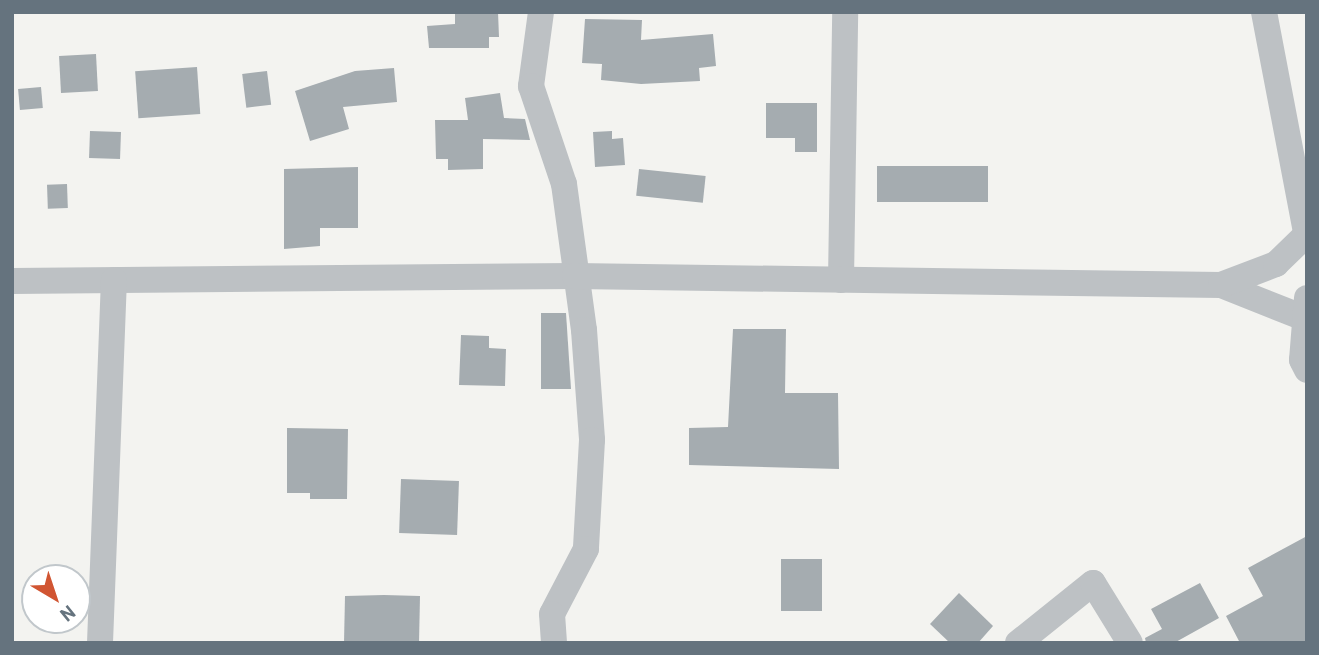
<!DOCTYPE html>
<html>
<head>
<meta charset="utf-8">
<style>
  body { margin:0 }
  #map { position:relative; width:1319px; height:655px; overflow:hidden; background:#f3f3f0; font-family:Barlow,sans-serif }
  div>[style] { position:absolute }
  .building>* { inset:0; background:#a5acb0; transform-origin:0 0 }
  .minor>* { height:26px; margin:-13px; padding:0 13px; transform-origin:13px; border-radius:13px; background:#bdc1c4 }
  span { translate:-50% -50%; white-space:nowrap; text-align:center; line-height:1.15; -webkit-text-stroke:7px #fff; paint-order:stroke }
  .frame { position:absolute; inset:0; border:14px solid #65737e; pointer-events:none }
  .north { position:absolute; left:21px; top:564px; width:70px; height:70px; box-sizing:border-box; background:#fff; border:2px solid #c1c7cb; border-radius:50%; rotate:141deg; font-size:19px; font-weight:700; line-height:28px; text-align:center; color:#65737e }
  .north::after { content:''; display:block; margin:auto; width:24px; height:32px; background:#d15532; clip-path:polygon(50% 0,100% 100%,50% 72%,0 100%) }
</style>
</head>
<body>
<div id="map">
  <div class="building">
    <div style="clip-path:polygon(455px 12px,498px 12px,499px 37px,489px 37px,489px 48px,429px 48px,427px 26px,455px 24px)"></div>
    <div style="clip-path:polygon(585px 19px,642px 20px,641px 40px,713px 34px,716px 66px,699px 68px,700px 81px,641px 84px,601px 80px,602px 64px,582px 63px)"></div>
    <div style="left:96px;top:54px;width:37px;height:37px;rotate:87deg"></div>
    <div style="left:197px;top:67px;width:47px;height:62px;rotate:86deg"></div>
    <div style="clip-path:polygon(394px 68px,397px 102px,343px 107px,349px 129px,310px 141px,295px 91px,355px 71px)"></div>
    <div style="left:267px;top:71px;width:34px;height:25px;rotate:83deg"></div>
    <div style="left:41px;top:87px;width:21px;height:23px;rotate:85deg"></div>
    <div style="clip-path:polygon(500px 93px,504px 118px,525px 119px,530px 140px,483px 139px,483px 169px,448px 170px,448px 159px,436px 159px,435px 120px,468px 120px,465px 98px)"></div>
    <div style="clip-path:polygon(766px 103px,817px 103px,817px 152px,795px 152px,795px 138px,766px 138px)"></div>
    <div style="left:90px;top:131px;width:31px;height:27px;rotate:2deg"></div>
    <div style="clip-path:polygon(612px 131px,612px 139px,623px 138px,625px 165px,595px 167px,593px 132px)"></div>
    <div style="left:877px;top:166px;width:111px;height:36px"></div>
    <div style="clip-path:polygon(358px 167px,358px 228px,320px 228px,320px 246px,284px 249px,284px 169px)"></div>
    <div style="left:639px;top:169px;width:67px;height:27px;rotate:6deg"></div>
    <div style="left:67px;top:184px;width:24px;height:20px;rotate:88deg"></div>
    <div style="clip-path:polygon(541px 313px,566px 313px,571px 389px,541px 389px)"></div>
    <div style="clip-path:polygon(733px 329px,786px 329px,785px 393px,838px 393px,839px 469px,689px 465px,689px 428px,728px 427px)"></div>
    <div style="clip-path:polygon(461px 335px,489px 336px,489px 348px,506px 349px,505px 386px,459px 385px)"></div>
    <div style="clip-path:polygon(287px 428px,348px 429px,347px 499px,310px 499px,310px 493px,287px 493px)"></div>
    <div style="left:401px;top:479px;width:58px;height:54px;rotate:2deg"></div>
    <div style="clip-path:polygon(1307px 536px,1307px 643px,1240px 643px,1226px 616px,1263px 596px,1248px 568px)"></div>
    <div style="left:781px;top:559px;width:41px;height:52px"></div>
    <div style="clip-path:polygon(1200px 583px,1219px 618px,1174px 643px,1146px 643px,1145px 638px,1162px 629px,1151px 609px)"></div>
    <div style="clip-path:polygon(959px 593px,993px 626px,978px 643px,950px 643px,930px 624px)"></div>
    <div style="clip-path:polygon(384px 595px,420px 596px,419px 643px,344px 643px,345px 596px)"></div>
  </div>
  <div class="minor">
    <div style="left:541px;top:12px;width:75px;rotate:97.7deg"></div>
    <div style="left:531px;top:86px;width:103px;rotate:71.4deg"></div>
    <div style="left:564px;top:184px;width:147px;rotate:82.2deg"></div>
    <div style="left:584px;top:330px;width:110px;rotate:85.8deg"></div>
    <div style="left:592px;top:440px;width:109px;rotate:93.2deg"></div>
    <div style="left:586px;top:549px;width:73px;rotate:117.6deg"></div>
    <div style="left:552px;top:614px;width:29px;rotate:86deg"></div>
    <div style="left:1264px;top:12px;width:230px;rotate:79.2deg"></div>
    <div style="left:841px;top:280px;width:268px;rotate:-89.1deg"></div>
    <div style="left:12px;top:281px;width:563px;rotate:-0.51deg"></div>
    <div style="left:575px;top:276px;width:646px;rotate:0.8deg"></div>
    <div style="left:1221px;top:285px;width:92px;rotate:21.6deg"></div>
    <div style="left:1221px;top:285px;width:59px;rotate:-20.9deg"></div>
    <div style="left:1276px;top:264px;width:43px;rotate:-44.1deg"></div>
    <div style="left:1307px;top:298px;width:62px;rotate:94.6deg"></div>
    <div style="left:1302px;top:360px;width:11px;rotate:63deg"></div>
    <div style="left:100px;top:643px;width:363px;rotate:-87.8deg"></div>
    <div style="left:1018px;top:643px;width:96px;rotate:-38.7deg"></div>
    <div style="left:1093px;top:583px;width:70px;rotate:58.3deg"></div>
  </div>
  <div class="frame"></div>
  <div class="north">N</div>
</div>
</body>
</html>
